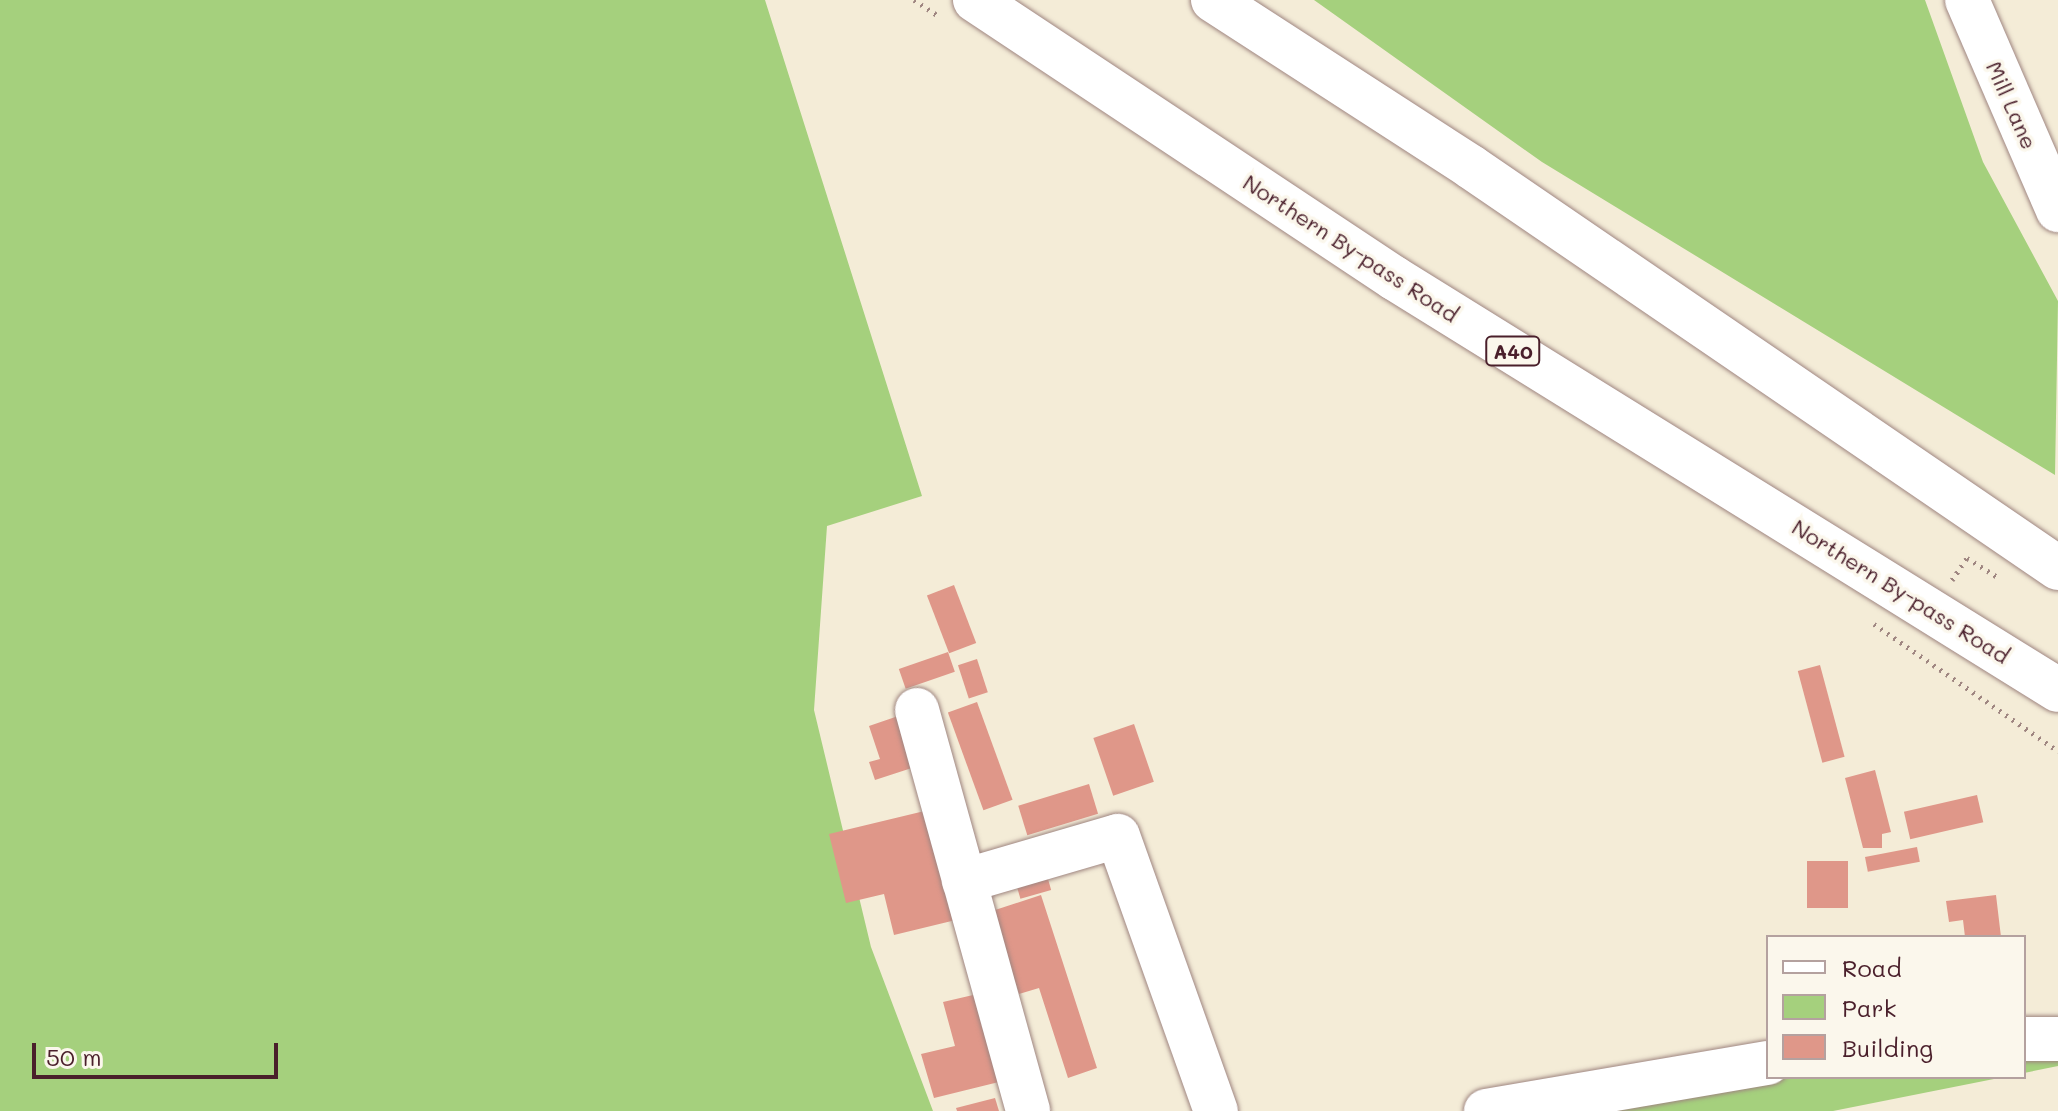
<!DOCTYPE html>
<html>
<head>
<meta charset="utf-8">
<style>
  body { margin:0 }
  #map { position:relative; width:2058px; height:1111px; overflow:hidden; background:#f4ecd7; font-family:Mali,sans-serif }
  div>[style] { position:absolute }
  .green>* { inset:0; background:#a5d07d }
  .building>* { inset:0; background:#df9789; transform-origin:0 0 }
  .path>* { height:5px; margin-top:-2.5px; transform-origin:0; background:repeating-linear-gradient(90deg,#9f8681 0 2px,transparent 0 8px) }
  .roads { filter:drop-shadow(0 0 2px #9f8681) drop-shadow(0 0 2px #9f8681) }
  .minor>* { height:44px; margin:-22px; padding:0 22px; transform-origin:22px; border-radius:22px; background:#fff }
  .highway>* { height:44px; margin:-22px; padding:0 22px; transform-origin:22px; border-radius:22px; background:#fff }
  span { translate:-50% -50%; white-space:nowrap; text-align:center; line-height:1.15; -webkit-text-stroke:7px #fbf7ec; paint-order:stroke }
  .shield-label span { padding:2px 6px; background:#fbf7ec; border:2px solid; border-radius:6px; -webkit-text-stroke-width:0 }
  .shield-label { font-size:20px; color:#4a1f2b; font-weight:700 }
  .street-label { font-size:22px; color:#4a1f2b }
  .legend { position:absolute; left:1766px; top:935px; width:260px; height:144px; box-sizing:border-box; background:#fbf7ec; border:2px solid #b4a19f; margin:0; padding:10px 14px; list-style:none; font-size:24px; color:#4a1f2b }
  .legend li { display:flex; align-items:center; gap:16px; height:40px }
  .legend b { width:40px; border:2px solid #b4a19f }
  .scale { position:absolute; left:32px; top:1043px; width:246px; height:36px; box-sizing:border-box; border:4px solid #4a1f2b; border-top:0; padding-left:10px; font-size:24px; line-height:28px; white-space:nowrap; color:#4a1f2b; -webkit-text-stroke:6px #fbf7ec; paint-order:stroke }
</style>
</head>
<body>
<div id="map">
  <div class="green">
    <div style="clip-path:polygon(0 0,765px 0,922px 496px,827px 526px,814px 710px,871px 947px,933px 1111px,0 1111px)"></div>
    <div style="clip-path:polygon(1314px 0,1925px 0,1983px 162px,2058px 301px,2055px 475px,1542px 162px)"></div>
    <div style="clip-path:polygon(2024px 1052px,2058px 1054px,2058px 1066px,2024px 1073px)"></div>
    <div style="clip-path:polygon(1768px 1077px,2004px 1077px,1833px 1111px,1564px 1111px)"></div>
  </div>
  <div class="building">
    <div style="left:954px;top:585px;width:62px;height:29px;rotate:69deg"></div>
    <div style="left:948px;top:652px;width:21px;height:52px;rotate:71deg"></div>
    <div style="left:977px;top:659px;width:35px;height:20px;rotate:72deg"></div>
    <div style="left:1820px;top:665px;width:95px;height:23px;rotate:75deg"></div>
    <div style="left:977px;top:702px;width:104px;height:31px;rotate:70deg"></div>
    <div style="clip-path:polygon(907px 713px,924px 764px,875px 780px,869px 762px,880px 759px,869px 726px)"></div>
    <div style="left:1134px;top:724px;width:61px;height:43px;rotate:71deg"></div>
    <div style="clip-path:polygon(1875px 770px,1891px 832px,1882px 834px,1882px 848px,1863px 848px,1845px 778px)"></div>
    <div style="left:1089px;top:784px;width:31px;height:74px;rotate:73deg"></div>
    <div style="left:1977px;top:795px;width:28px;height:75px;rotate:77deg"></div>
    <div style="clip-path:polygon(937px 808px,964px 918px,894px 935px,884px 894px,846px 903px,829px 834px)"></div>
    <div style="left:1917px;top:847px;width:15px;height:53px;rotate:79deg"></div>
    <div style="left:1848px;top:861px;width:47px;height:41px;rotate:90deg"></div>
    <div style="left:1044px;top:865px;width:26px;height:32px;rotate:74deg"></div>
    <div style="clip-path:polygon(1041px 895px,1097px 1068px,1068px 1078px,1039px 988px,1019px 994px,992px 911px)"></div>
    <div style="clip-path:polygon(1996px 895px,2001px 937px,1965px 937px,1963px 920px,1949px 922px,1946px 901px)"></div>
    <div style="clip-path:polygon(986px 992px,1011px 1079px,934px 1098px,921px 1054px,955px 1046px,943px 1002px)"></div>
    <div style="clip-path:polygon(995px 1098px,999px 1111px,957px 1111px,956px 1108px)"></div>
  </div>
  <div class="path">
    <div style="left:914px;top:0;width:31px;rotate:33deg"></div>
    <div style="left:1952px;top:580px;width:27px;rotate:-56deg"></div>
    <div style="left:1967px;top:558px;width:39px;rotate:32deg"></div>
    <div style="left:1874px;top:624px;width:224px;rotate:34.6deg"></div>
  </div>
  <div class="roads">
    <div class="minor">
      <div style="left:1967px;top:0;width:229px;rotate:66.6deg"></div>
      <div style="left:917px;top:710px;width:416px;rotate:74.5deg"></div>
      <div style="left:964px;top:881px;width:160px;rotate:-16.3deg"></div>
      <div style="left:1118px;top:836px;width:292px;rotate:70.4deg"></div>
      <div style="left:2024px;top:1039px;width:34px"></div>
      <div style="left:1486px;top:1111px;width:286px;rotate:-9.7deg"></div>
    </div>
    <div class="highway">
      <div style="left:975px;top:0;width:503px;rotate:33.56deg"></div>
      <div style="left:1394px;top:278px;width:781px;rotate:31.82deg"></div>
      <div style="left:1213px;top:0;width:307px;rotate:32.9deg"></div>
      <div style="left:1471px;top:167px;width:711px;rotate:34.34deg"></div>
    </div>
  </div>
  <div class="shield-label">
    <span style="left:1513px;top:351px">A40</span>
  </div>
  <div class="street-label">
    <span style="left:2012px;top:105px;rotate:66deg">Mill Lane</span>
    <span style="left:1351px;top:248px;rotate:33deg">Northern By-pass Road</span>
    <span style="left:1901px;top:591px;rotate:32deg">Northern By-pass Road</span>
  </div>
  <ul class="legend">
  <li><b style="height:10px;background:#fff"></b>Road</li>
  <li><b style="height:22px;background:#a5d07d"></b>Park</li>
  <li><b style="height:22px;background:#df9789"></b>Building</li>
  </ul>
  <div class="scale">50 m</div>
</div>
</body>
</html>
